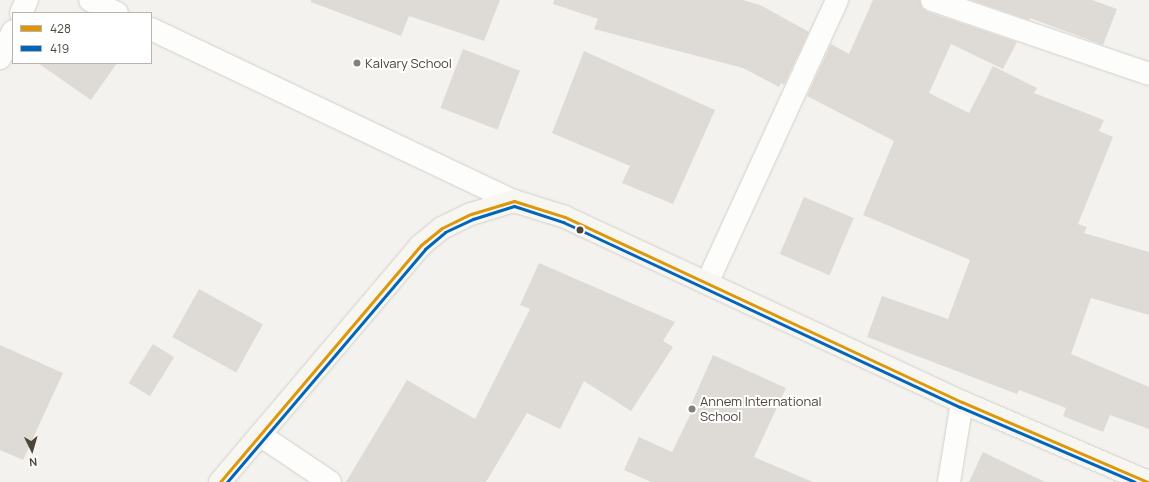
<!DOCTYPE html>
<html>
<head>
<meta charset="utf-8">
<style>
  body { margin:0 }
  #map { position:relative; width:1149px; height:482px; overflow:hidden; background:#f4f2ee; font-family:Manrope,sans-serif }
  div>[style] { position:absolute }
  .building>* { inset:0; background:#dedbd6; transform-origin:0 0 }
  .roads { filter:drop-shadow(0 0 1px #d2d0cb) drop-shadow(0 0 1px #d2d0cb) }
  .street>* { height:22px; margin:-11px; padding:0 11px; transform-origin:11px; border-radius:11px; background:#fdfdfc }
  .secondary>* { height:22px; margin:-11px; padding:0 11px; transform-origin:11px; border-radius:11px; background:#f7f6f1 }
  .bus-1>* { height:3px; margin:-1.5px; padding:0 1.5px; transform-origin:1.5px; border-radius:1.5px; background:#dd9709 }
  .bus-2>* { height:3px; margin:-1.5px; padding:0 1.5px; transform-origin:1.5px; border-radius:1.5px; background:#0065bd }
  .dots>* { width:11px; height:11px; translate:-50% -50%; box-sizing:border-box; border:2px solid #fff; border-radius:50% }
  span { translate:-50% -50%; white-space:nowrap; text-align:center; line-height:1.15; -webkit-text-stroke:4px #fff; paint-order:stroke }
  .poi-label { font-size:13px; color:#4b4439 }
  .left { translate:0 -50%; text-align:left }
  .legend { position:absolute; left:12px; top:12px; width:140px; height:52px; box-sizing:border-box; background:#fff; border:1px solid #b7b4b0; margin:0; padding:5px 7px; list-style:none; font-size:12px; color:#4b4439 }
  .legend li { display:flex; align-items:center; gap:8px; height:20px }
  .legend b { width:20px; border:1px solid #b7b4b0 }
  .north { position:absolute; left:12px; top:430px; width:40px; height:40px; -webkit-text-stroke:3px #fff; paint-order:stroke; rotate:175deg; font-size:11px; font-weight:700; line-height:16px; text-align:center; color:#4b4439 }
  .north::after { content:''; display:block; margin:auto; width:14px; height:18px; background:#4b4439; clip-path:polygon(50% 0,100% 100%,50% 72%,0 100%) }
</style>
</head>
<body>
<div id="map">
  <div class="building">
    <div style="clip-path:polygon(311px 0,500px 0,484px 41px,409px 16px,401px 36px,311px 2px)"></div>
    <div style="clip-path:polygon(554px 0,743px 0,760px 5px,809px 32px,784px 85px,781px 83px,779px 87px,743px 68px,594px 29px,598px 19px,553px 4px)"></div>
    <div style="clip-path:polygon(873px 0,920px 0,922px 8px,928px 12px,1017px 42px,1003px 69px,951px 44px,929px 93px,969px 113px,993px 66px,1037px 88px,1034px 93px,1104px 120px,1099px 131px,1113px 137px,1078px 224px,1087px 227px,1084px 233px,1149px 252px,1149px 315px,1091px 298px,1071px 354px,1149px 387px,1149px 429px,1110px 415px,1103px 432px,1063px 416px,1066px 408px,1019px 390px,1017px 394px,867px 337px,882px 296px,948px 319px,970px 260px,863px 215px,894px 141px,807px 96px,831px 44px,849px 54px)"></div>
    <div style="clip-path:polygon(971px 0,1092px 0,1117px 9px,1103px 45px,1030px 18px,1029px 20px)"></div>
    <div style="left:463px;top:49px;width:61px;height:63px;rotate:21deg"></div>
    <div style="clip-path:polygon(584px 51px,715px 110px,673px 204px,622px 183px,630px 166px,552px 133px)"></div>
    <div style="clip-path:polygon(38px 63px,117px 63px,91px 100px)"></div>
    <div style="left:804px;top:197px;width:54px;height:62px;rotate:23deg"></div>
    <div style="clip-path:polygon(539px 263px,675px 322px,663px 341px,673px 347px,631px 411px,584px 381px,560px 429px,527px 413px,486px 482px,346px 482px,407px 380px,475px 419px,530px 309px,520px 305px)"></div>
    <div style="left:199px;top:289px;width:73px;height:55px;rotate:29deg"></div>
    <div style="left:153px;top:344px;width:25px;height:46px;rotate:32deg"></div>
    <div style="clip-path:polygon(0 345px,63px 373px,23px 460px,0 450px)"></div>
    <div style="clip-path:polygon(713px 355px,786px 388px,754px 457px,813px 482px,651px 482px,624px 470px,639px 437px,672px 452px,693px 409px,690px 407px)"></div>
    <div style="clip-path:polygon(983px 452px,1045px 482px,969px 482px)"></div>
  </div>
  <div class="roads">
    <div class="street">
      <div style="left:90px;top:0;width:30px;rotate:26deg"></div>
      <div style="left:932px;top:0;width:229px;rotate:18.8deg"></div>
      <div style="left:21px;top:13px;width:14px;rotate:-65deg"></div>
      <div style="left:151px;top:29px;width:402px;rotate:25.4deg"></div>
      <div style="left:0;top:58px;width:30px;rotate:-64deg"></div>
      <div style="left:707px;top:283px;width:311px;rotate:-65.3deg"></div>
      <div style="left:260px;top:435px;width:84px;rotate:33.9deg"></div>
      <div style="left:949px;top:482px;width:81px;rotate:-80.8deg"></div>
    </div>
    <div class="secondary">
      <div style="left:220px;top:482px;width:311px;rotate:-49.7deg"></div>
      <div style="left:421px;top:245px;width:27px;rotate:-39deg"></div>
      <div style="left:442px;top:228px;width:32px;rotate:-26deg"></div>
      <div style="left:471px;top:214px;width:45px;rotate:-16.8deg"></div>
      <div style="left:514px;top:201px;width:53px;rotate:17.4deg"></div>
      <div style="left:565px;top:217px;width:438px;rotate:25deg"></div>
      <div style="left:962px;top:402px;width:202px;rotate:23.3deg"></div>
    </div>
  </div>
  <div class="bus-1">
    <div style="left:220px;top:482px;width:311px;rotate:-49.7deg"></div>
    <div style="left:421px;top:245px;width:27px;rotate:-39deg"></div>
    <div style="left:442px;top:228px;width:32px;rotate:-26deg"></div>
    <div style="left:471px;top:214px;width:45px;rotate:-16.8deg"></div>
    <div style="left:514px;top:201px;width:53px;rotate:17.4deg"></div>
    <div style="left:565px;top:217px;width:438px;rotate:25deg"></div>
    <div style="left:962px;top:402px;width:202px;rotate:23.3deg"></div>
  </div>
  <div class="bus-2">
    <div style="left:227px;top:482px;width:306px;rotate:-49.6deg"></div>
    <div style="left:425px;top:249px;width:26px;rotate:-40deg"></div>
    <div style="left:445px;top:232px;width:31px;rotate:-25deg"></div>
    <div style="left:473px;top:219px;width:43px;rotate:-17.6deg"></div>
    <div style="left:514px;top:206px;width:52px;rotate:18.1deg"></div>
    <div style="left:563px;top:222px;width:438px;rotate:25deg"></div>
    <div style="left:960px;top:407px;width:190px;rotate:23.2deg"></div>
  </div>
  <div class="dots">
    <div style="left:357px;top:63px;background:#868178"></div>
    <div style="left:580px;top:230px;background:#4b4439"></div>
    <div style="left:692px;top:409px;background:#868178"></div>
  </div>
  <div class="poi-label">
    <span class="left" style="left:365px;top:63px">Kalvary School</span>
    <span class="left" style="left:700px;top:409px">Annem International<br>School</span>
  </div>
  <ul class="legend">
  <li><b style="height:5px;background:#dd9709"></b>428</li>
  <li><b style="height:5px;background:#0065bd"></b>419</li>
  </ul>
  <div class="north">N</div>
</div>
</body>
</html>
